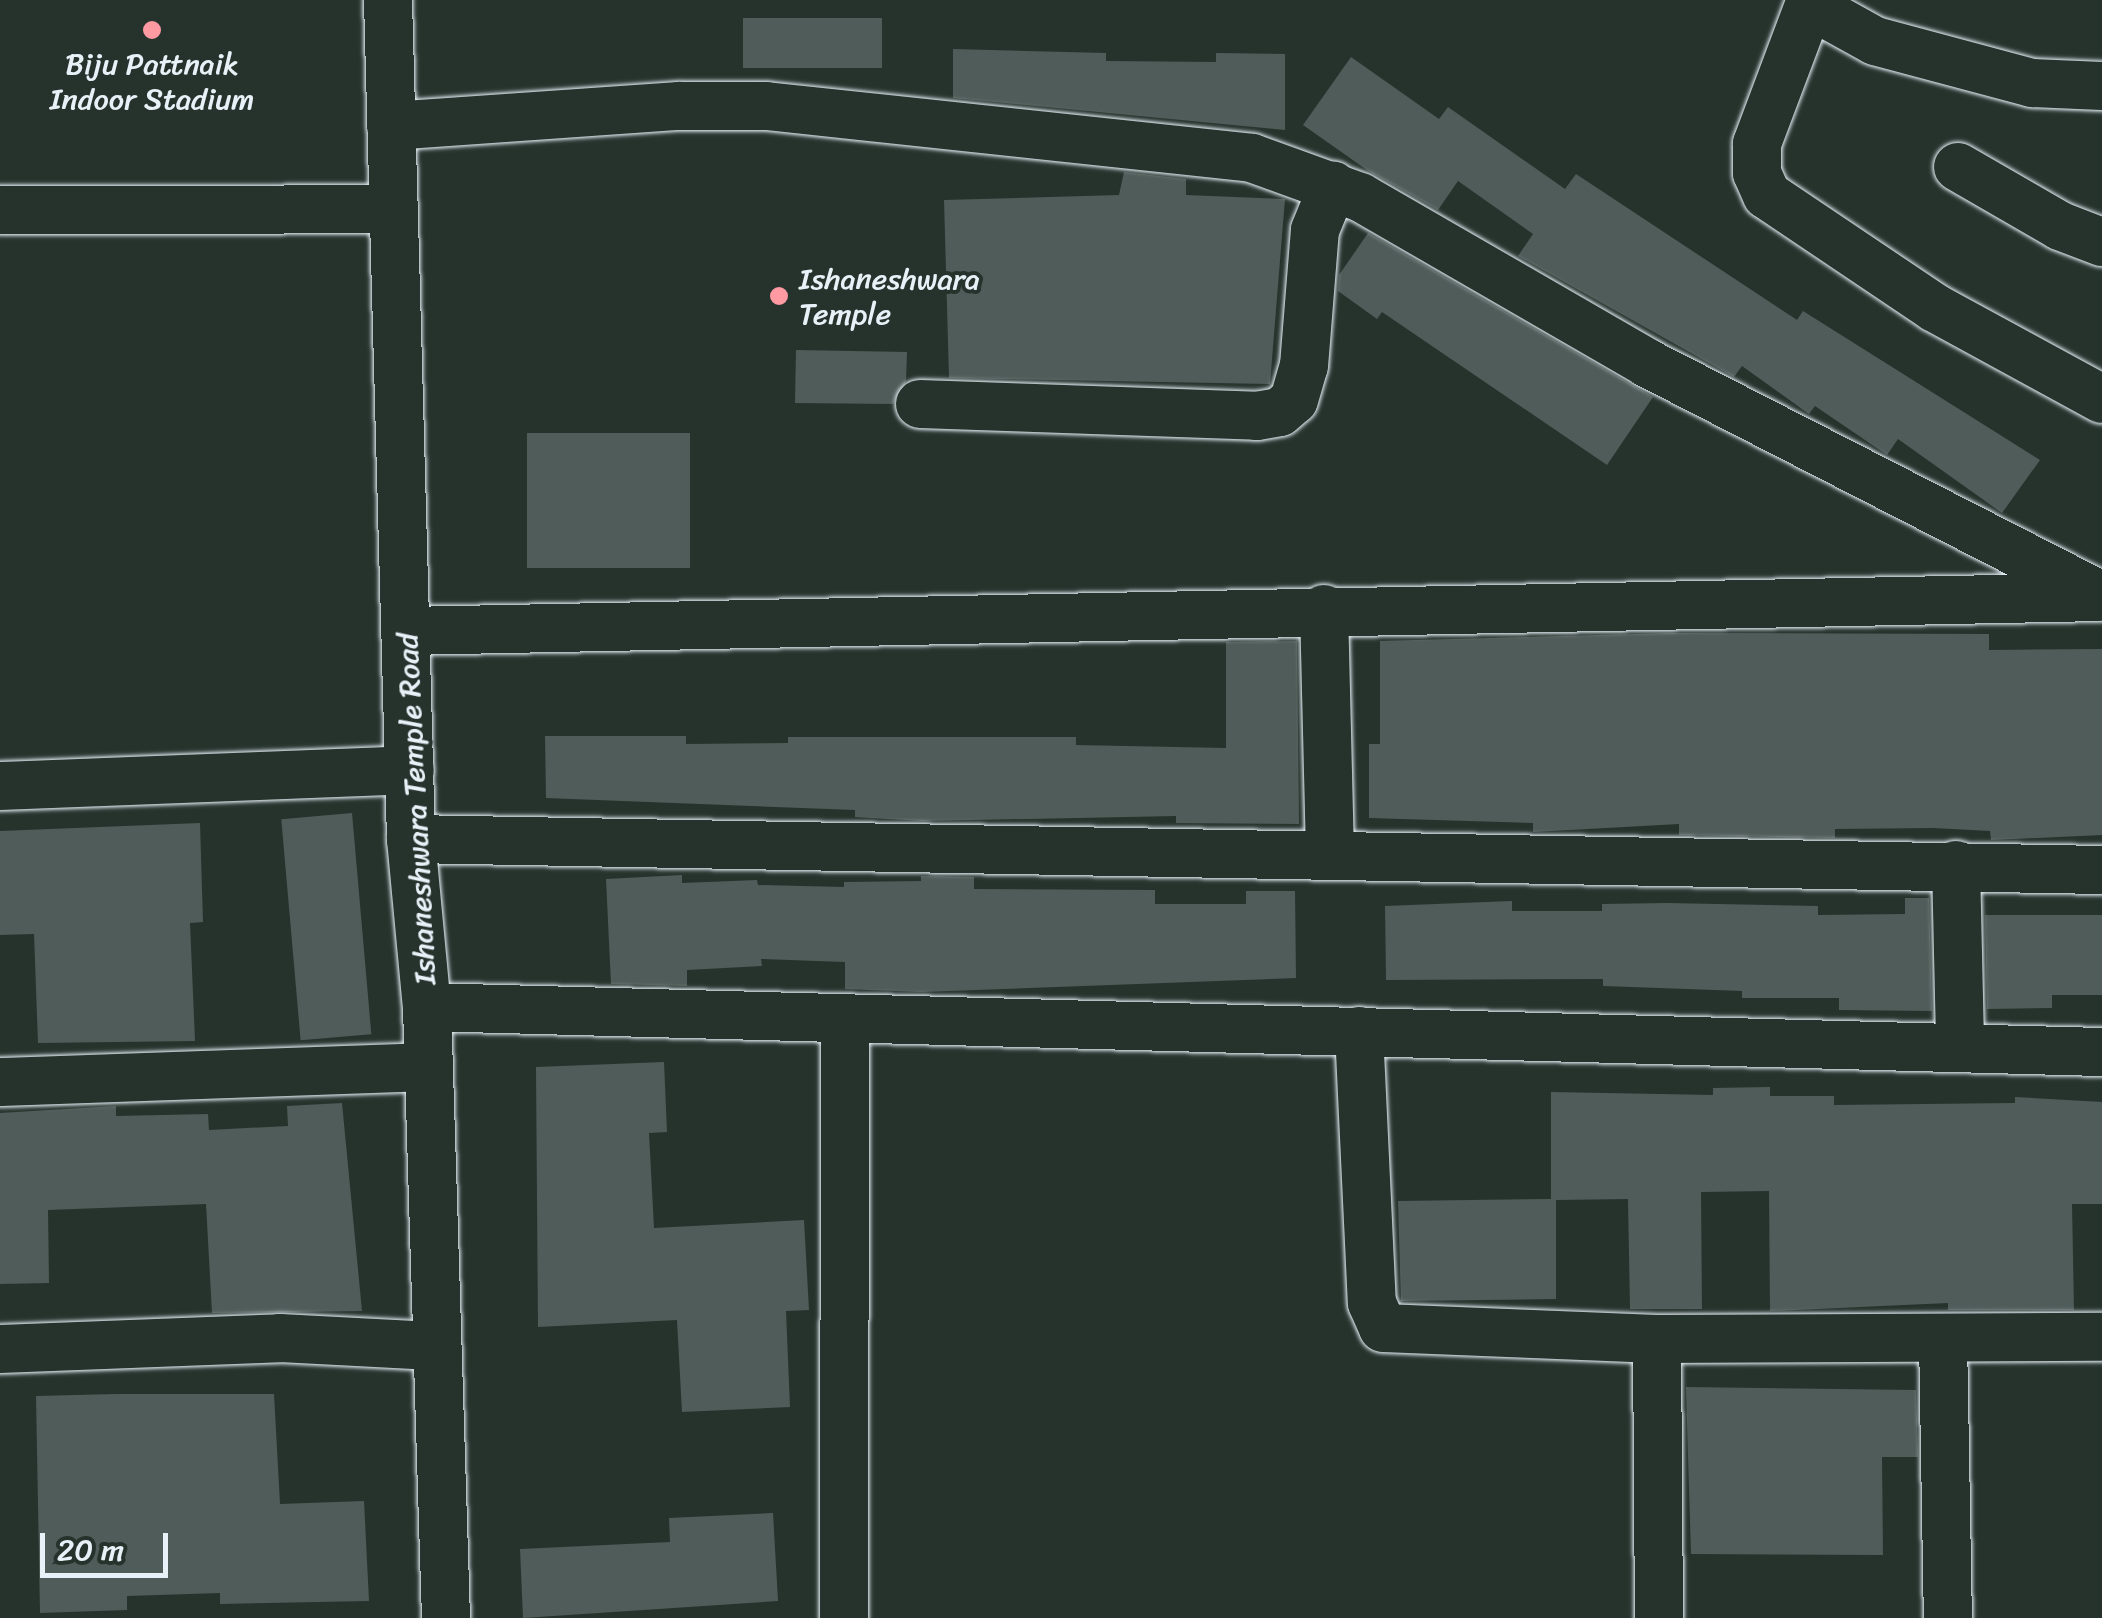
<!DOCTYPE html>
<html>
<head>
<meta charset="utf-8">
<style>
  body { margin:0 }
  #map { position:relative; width:2102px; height:1618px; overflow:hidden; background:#26332d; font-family:Sriracha,sans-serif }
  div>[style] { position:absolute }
  .building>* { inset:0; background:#505c59; transform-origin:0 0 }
  .roads { filter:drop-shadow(0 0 2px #e8f1f8) drop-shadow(0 0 2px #e8f1f8) }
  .street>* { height:48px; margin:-24px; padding:0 24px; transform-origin:24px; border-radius:24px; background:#26332d }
  .dots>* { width:28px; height:28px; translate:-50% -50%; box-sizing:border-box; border:5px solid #26332d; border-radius:50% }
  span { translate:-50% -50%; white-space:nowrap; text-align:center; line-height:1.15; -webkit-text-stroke:8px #26332d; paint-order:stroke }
  .poi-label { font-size:30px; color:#e8f1f8 }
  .left { translate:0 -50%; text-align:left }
  .street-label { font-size:30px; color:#e8f1f8 }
  .scale { position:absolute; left:40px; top:1533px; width:128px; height:45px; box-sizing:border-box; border:5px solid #e8f1f8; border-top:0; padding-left:12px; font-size:30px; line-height:35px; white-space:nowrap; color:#e8f1f8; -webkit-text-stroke:8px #26332d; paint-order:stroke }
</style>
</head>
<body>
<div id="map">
  <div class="building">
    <div style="left:743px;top:18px;width:139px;height:50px"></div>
    <div style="clip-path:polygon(953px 49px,1106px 53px,1106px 61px,1216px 62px,1216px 53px,1285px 54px,1285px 130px,953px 98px)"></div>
    <div style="clip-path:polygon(1351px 57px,1439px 119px,1448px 107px,1565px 189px,1576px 174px,1797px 320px,1803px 311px,2040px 460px,2002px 513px,1898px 439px,1887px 455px,1815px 406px,1809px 414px,1742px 366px,1734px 377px,1518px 256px,1533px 234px,1458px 181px,1438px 210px,1367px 170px,1303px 125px)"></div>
    <div style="clip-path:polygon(1124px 172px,1186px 179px,1186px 195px,1285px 199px,1270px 384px,949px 378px,944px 200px,1119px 195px)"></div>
    <div style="clip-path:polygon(1368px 233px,1653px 397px,1607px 465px,1382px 312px,1377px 319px,1338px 291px,1339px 275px)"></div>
    <div style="clip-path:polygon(796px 350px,907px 352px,906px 381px,893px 404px,795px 403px)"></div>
    <div style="left:690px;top:433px;width:135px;height:163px;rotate:90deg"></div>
    <div style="clip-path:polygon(1672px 633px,1989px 634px,1989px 650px,2102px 649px,2102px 835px,1991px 840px,1990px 831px,1933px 828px,1835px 829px,1835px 838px,1679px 835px,1679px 824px,1533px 832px,1533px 823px,1369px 818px,1369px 744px,1380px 744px,1380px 641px)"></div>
    <div style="clip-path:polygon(1297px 641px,1299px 824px,1176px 823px,1176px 816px,921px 821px,855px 817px,855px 810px,546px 798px,545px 736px,686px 736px,686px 744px,788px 743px,788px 737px,1076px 737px,1076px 745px,1226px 748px,1226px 642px)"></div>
    <div style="left:352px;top:813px;width:222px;height:71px;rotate:85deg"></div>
    <div style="clip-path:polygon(200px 823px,203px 922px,190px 923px,195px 1041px,38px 1043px,34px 934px,0 935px,0 831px)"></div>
    <div style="clip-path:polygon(682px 875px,682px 883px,757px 880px,758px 885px,844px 887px,844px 882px,921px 881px,921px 876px,974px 877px,974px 889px,1155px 890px,1155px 904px,1246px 904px,1246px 891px,1295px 891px,1296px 978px,921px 992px,845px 989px,845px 962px,761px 959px,762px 966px,687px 970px,687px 986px,611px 984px,606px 879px)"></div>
    <div style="clip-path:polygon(1905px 898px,1929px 898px,1932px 1011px,1839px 1010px,1839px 998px,1742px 998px,1742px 991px,1603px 986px,1603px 979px,1386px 980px,1385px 906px,1512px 901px,1512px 911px,1602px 911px,1602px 904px,1667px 903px,1818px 906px,1818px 915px,1905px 914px)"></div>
    <div style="clip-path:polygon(1985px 915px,2102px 915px,2102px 995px,2052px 995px,2052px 1008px,1987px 1009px)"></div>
    <div style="clip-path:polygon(664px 1062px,667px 1132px,649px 1133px,654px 1228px,804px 1220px,809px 1310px,786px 1311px,790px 1407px,682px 1412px,677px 1320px,538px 1327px,536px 1067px)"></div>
    <div style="clip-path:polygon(1770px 1087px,1770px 1096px,1834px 1096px,1834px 1105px,2015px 1103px,2015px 1097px,2102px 1102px,2102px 1204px,2072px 1204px,2074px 1310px,1948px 1310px,1948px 1303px,1770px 1311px,1769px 1191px,1701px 1192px,1702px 1309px,1630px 1309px,1628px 1199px,1556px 1200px,1556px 1299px,1401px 1301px,1398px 1201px,1551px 1199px,1551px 1092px,1713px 1095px,1713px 1088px)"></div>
    <div style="clip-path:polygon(342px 1103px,362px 1311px,212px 1313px,206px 1204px,48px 1210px,49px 1283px,0 1284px,0 1113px,116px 1106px,116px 1116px,208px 1114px,209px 1130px,288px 1126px,287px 1106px)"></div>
    <div style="clip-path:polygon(1686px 1387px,1916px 1390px,1918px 1457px,1882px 1457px,1883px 1555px,1691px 1554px)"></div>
    <div style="clip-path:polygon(116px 1394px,274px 1394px,280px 1504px,364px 1501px,369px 1601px,220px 1604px,220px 1593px,127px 1596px,127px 1610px,40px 1613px,36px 1396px)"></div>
    <div style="clip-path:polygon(773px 1513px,778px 1601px,523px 1618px,520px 1549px,670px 1542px,669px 1518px)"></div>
  </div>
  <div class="roads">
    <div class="street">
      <div style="left:388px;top:0;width:839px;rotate:88.43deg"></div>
      <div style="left:411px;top:839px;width:169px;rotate:84.6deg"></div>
      <div style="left:427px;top:1007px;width:611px;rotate:88.22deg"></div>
      <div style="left:1811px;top:0;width:154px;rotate:110.6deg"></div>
      <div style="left:1757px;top:144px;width:29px;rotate:90deg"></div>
      <div style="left:1757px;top:173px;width:24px;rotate:66deg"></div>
      <div style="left:1767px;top:195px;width:202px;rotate:33.9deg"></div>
      <div style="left:1935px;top:308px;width:190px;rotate:28.6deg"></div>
      <div style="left:1810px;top:5px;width:74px;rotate:29deg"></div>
      <div style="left:1875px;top:41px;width:163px;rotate:15deg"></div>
      <div style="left:2032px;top:83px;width:70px;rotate:2.5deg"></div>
      <div style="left:391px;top:126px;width:289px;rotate:-4deg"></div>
      <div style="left:679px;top:106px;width:87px"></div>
      <div style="left:766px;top:106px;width:489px;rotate:6.1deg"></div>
      <div style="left:1252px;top:158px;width:115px;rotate:19.9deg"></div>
      <div style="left:1360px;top:197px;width:332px;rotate:30deg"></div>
      <div style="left:1647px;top:363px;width:511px;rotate:27.12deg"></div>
      <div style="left:1958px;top:167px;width:118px;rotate:30deg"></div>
      <div style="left:2060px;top:226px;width:45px;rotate:20.9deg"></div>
      <div style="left:0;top:210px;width:394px;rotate:-0.1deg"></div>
      <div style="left:920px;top:404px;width:337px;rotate:2deg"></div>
      <div style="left:1257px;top:416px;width:23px;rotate:-10deg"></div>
      <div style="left:1280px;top:412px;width:18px;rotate:-41deg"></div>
      <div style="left:1294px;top:400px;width:35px;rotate:-74deg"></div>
      <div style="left:1304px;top:366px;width:136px;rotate:-85.4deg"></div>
      <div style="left:1315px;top:230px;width:48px;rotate:-67.8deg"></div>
      <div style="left:1324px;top:609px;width:244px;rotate:88.6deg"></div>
      <div style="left:406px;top:631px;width:1693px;rotate:-1.15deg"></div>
      <div style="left:0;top:786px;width:410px;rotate:-2.2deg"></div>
      <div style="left:411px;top:839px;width:1691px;rotate:1.05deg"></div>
      <div style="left:1956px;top:865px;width:181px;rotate:88.7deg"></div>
      <div style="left:427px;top:1007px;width:1676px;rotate:1.54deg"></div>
      <div style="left:1359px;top:1031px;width:272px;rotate:87.3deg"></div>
      <div style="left:1372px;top:1303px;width:27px;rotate:66deg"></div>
      <div style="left:1383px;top:1328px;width:274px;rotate:2.3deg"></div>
      <div style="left:1657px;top:1339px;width:445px;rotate:-0.3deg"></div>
      <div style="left:0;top:1082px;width:427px;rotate:-2deg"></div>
      <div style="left:1943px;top:1338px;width:280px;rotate:89deg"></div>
      <div style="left:1657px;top:1339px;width:279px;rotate:89.6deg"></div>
      <div style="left:0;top:1349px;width:280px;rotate:-2.2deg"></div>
      <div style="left:280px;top:1338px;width:153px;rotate:3deg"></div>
      <div style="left:844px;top:1618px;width:595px;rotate:-89.9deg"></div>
    </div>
  </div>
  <div class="dots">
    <div style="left:152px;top:30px;background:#ff9aa2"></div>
    <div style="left:779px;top:296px;background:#ff9aa2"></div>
  </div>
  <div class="poi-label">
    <span style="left:152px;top:81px">Biju Pattnaik<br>Indoor Stadium</span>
    <span class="left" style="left:799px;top:296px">Ishaneshwara<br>Temple</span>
  </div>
  <div class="street-label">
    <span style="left:416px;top:809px;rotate:-93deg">Ishaneshwara Temple Road</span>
  </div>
  <div class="scale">20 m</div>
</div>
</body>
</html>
